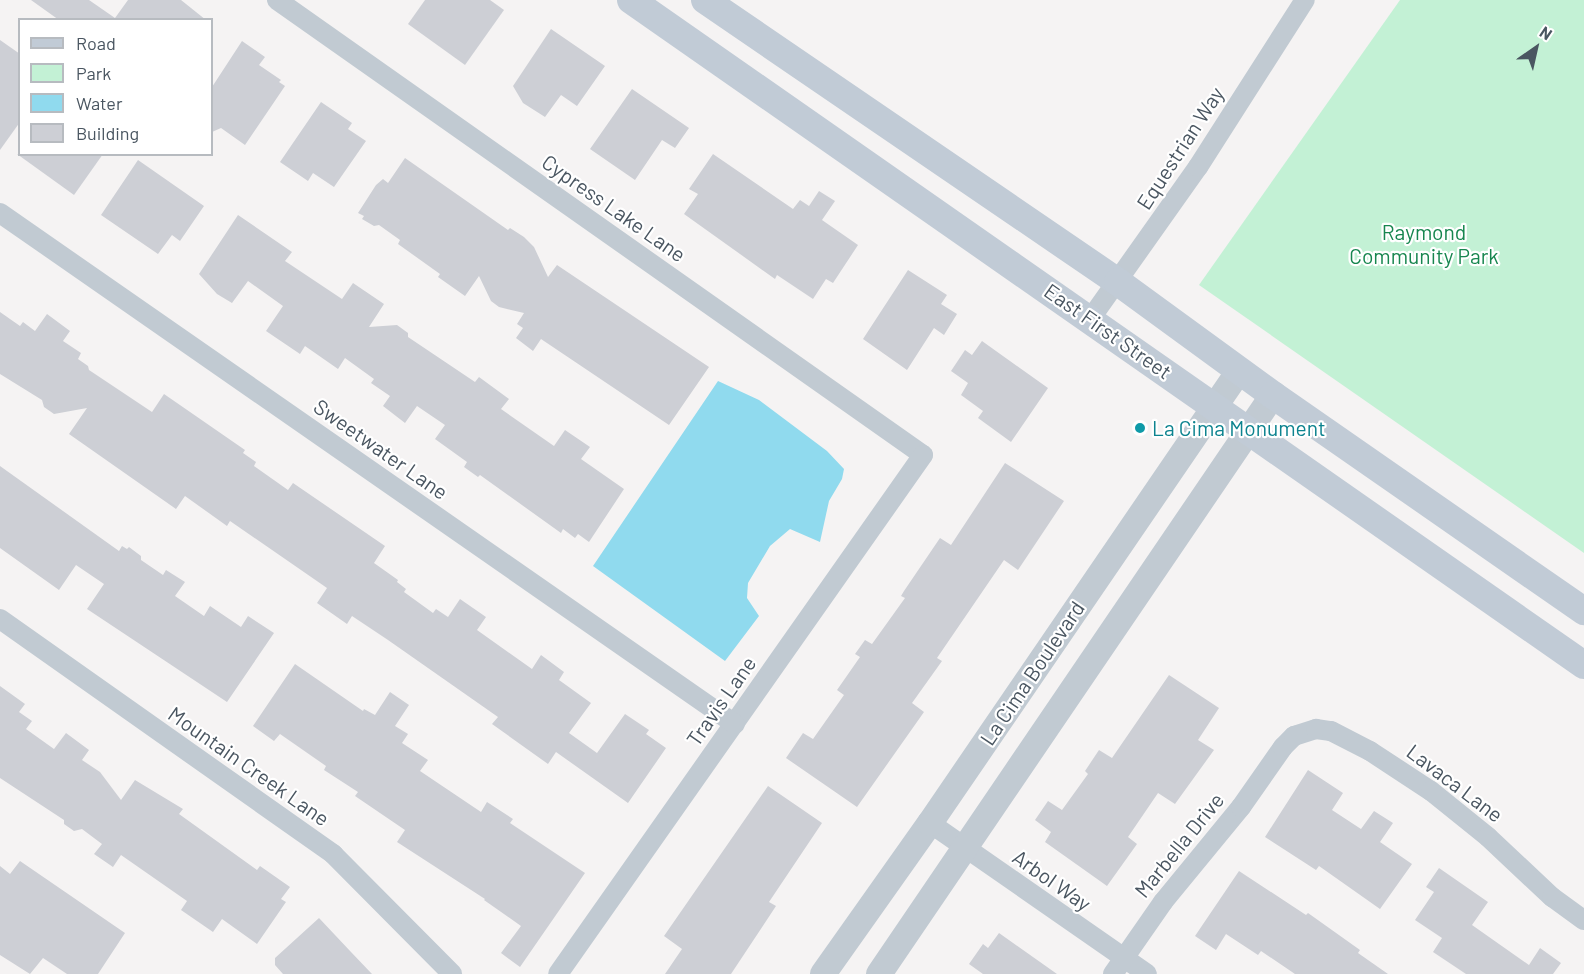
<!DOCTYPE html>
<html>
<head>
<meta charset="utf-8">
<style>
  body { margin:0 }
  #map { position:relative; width:1584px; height:974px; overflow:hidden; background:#f5f3f3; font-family:Barlow,sans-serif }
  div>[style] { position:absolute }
  .green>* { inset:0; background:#c3f1d5 }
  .water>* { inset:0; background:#90daee }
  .building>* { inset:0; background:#cdcfd5 }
  .minor>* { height:20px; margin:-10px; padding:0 10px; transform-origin:10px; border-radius:10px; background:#c1cad2 }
  .tertiary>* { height:26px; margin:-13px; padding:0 13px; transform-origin:13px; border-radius:13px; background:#c1cad2 }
  .secondary>* { height:28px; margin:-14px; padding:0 14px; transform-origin:14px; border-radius:14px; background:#c1cbd6 }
  .dots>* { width:16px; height:16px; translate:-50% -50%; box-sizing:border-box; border:3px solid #fff; border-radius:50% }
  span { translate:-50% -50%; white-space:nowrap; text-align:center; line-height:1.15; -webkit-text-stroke:4.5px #fff; paint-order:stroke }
  .street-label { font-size:21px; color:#4a5661 }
  .park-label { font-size:21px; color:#17864f }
  .culture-label { font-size:21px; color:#0d838f }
  .left { translate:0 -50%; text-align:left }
  .legend { position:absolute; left:18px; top:18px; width:195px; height:138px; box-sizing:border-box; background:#fff; border:2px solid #b7bbc0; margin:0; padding:8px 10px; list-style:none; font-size:18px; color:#4a5661 }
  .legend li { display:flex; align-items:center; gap:12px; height:30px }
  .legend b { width:30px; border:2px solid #b7bbc0 }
  .north { position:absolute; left:1506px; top:18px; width:60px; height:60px; -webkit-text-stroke:4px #fff; paint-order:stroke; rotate:34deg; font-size:16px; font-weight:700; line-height:24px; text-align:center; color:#4a5661 }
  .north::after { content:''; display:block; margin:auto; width:21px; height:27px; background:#4a5661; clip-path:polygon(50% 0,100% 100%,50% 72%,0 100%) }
</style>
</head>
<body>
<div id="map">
  <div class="green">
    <div style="clip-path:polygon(1400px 0,1584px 0,1584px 553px,1199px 285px)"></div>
  </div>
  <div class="water">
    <div style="clip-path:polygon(718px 381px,759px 400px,827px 451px,844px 469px,842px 479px,829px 501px,820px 542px,790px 529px,770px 546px,748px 583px,747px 598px,759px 616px,725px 661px,593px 566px)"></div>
  </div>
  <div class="building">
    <div style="clip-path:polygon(31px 0,89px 0,115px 18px,128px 0,181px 0,206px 20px,59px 20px)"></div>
    <div style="clip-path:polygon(425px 0,490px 0,504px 10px,465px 65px,408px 24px)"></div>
    <div style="clip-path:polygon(551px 29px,605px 66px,577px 106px,561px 95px,545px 117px,523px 103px,513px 86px)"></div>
    <div style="clip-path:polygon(0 40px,20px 54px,20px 122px,0 150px)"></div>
    <div style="clip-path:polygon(242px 41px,265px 57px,259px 65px,281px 80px,279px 82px,285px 86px,245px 145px,221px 128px,212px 132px,212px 87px)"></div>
    <div style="clip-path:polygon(632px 89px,689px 128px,675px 148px,662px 140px,635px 180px,590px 149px)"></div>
    <div style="clip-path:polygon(321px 102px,352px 123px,348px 129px,366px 141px,334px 187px,313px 173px,308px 181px,280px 162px)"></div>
    <div style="clip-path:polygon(17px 154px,103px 154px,74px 195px)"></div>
    <div style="clip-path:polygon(713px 154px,793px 209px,800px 200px,809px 206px,819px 191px,835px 201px,822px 220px,858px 245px,833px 283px,826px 279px,813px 299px,777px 275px,775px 279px,684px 214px,698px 194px,689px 189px)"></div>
    <div style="clip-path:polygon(405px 158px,508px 230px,510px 228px,524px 237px,534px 247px,548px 277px,557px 265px,709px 367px,669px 425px,541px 339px,533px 351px,516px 338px,523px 328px,517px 324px,524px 313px,499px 307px,491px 301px,479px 276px,465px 296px,438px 277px,440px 274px,398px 244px,400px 240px,379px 225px,374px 226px,362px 219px,364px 216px,358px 213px,376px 185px,383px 179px,388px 183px)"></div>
    <div style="clip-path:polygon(138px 160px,204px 206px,180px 241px,172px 235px,158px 254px,101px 215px)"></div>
    <div style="clip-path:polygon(238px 215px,292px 252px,285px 261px,342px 299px,353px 283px,384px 304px,369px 327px,397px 325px,408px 333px,408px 337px,475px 382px,479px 377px,509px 399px,501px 409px,554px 446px,565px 430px,590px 447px,581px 459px,624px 489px,589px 542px,578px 534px,575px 538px,563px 529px,561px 533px,480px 475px,478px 477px,464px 467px,467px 462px,435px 439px,445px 425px,417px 406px,405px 423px,383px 406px,390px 396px,371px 383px,374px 379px,345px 358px,338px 369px,305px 346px,300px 354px,266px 331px,283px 306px,248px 281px,232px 303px,217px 294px,199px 274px)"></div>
    <div style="clip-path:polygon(908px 270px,947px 295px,941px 304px,957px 314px,944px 335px,934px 328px,907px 370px,863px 339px)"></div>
    <div style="clip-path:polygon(0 312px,20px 326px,23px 322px,35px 331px,47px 314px,70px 331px,63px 341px,81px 353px,78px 359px,88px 366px,89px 370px,152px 412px,164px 394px,245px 450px,243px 453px,256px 462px,254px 466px,288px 490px,293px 483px,385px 546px,374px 563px,398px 580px,397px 582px,406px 589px,404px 592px,433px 613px,436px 609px,448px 617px,460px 599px,486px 617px,477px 630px,532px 669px,541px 655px,564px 672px,559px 680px,591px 703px,569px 733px,597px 753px,625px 714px,649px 730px,646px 734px,666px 748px,628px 803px,556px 752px,548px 764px,492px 724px,498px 717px,388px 640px,352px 616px,347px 624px,317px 603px,327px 588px,230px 521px,227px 526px,185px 496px,176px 509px,69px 434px,87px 408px,54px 414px,44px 407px,42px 400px,0 374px)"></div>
    <div style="clip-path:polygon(982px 341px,1048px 388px,1011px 442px,978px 418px,983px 411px,961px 395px,968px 383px,951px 371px,965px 350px,972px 355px)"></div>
    <div style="clip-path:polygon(1005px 463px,1064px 501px,1018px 570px,1004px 560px,937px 658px,942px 661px,912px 703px,924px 712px,857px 807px,786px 758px,803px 733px,813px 739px,844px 695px,837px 690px,860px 657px,855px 654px,865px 640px,872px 644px,905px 598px,901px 596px,904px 591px,940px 538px,951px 545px)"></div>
    <div style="clip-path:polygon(0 466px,119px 551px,122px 546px,127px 549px,129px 547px,141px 556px,141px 560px,163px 575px,166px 570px,185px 582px,175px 596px,204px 616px,210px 606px,241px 627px,248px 616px,274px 633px,227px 702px,87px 609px,104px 584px,76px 565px,59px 590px,0 548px)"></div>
    <div style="clip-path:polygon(295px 664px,363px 711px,364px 709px,375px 715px,390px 692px,409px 705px,395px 726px,408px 734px,402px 743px,428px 760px,420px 771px,481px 812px,487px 802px,513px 819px,510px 823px,585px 873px,520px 967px,501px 953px,521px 926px,484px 900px,485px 899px,397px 842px,405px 830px,355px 796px,358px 792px,324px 770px,326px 766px,280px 734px,274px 741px,253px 726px)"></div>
    <div style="clip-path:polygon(1169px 675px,1219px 708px,1198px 740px,1214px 750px,1175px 804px,1158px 793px,1128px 837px,1137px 844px,1107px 886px,1045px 842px,1051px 832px,1035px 820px,1048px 801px,1062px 810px,1088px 774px,1085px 771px,1099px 750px,1112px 758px)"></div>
    <div style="clip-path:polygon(0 686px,25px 704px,19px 712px,32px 721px,26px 729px,54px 749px,66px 733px,89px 750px,82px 760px,100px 772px,121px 800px,135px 780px,183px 809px,179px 814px,257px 870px,260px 866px,290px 887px,281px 899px,286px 902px,257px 944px,222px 919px,213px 932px,181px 910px,187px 901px,121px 855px,113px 867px,94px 854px,102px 844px,82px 829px,74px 831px,64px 824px,64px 820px,0 778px)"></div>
    <div style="clip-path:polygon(1308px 770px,1343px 793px,1332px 810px,1361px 829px,1374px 811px,1393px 823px,1380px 842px,1412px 864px,1380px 909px,1319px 866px,1316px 870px,1265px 837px)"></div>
    <div style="clip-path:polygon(768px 786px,822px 823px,769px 902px,776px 906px,731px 974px,665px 974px,682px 949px,664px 936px)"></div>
    <div style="clip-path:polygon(20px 861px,125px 933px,98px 974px,67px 974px,43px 958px,30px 974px,0 955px,0 866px,10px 874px)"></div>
    <div style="clip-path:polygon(1439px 868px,1488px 902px,1472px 925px,1529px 965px,1540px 948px,1561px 963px,1553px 974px,1466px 974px,1433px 952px,1442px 938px,1415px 920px,1434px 892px,1426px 887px)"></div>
    <div style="clip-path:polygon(1239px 871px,1306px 915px,1308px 913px,1360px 950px,1358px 953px,1388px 974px,1295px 974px,1261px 951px,1258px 955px,1226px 934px,1216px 950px,1195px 936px)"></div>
    <div style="clip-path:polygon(319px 918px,351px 952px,372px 974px,283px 974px,275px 965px,275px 958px)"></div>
    <div style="clip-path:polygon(999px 933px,1057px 974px,983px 974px,969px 964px,983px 944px,988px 948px)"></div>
  </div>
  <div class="minor">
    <div style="left:277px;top:0;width:790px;rotate:35.16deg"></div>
    <div style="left:923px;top:455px;width:634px;rotate:125.12deg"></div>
    <div style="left:0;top:213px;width:895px;rotate:34.81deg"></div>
    <div style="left:1091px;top:318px;width:185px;rotate:-54.7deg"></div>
    <div style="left:1198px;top:167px;width:198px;rotate:-57.4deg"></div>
    <div style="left:0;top:619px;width:408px;rotate:35.2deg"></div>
    <div style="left:333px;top:854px;width:169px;rotate:45.2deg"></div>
    <div style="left:930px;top:823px;width:264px;rotate:34.8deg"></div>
    <div style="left:1113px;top:974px;width:88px;rotate:-55.2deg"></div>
    <div style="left:1163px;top:902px;width:123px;rotate:-50.6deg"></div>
    <div style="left:1241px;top:807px;width:73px;rotate:-55deg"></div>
    <div style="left:1283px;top:747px;width:16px;rotate:-45deg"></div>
    <div style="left:1294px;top:736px;width:23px;rotate:-18deg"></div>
    <div style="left:1316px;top:729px;width:15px;rotate:8deg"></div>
    <div style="left:1331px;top:731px;width:44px;rotate:27.1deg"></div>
    <div style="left:1370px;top:751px;width:73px;rotate:33.3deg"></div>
    <div style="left:1431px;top:791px;width:73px;rotate:38.9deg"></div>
    <div style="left:1488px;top:837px;width:88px;rotate:43.2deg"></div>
    <div style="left:1552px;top:897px;width:39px;rotate:36deg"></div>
  </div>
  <div class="tertiary">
    <div style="left:823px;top:974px;width:185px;rotate:-54.7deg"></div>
    <div style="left:930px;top:823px;width:548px;rotate:-55.64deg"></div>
    <div style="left:879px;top:974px;width:700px;rotate:-55.77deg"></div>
  </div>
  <div class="secondary">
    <div style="left:631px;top:0;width:1162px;rotate:34.91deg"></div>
    <div style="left:705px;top:0;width:500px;rotate:34.33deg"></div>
    <div style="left:1118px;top:282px;width:192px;rotate:36.1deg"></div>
    <div style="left:1273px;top:395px;width:379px;rotate:34.8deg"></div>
  </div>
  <div class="dots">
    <div style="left:1140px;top:428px;background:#0f9aa8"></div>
  </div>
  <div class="street-label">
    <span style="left:1180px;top:148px;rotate:-57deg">Equestrian Way</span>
    <span style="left:614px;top:208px;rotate:35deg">Cypress Lake Lane</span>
    <span style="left:1108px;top:331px;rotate:35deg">East First Street</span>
    <span style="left:381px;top:449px;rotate:35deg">Sweetwater Lane</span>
    <span style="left:1032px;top:673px;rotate:-56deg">La Cima Boulevard</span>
    <span style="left:721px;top:701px;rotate:-55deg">Travis Lane</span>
    <span style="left:249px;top:766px;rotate:35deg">Mountain Creek Lane</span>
    <span style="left:1455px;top:783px;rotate:37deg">Lavaca Lane</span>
    <span style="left:1179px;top:845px;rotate:-51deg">Marbella Drive</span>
    <span style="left:1052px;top:880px;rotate:35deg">Arbol Way</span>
  </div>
  <div class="park-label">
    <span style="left:1424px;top:244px">Raymond<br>Community Park</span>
  </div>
  <div class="culture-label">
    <span class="left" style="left:1152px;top:428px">La Cima Monument</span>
  </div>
  <ul class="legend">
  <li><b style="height:8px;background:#c1cbd6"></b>Road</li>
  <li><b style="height:16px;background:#c3f1d5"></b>Park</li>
  <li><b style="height:16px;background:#90daee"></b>Water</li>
  <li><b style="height:16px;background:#cdcfd5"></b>Building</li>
  </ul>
  <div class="north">N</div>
</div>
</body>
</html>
